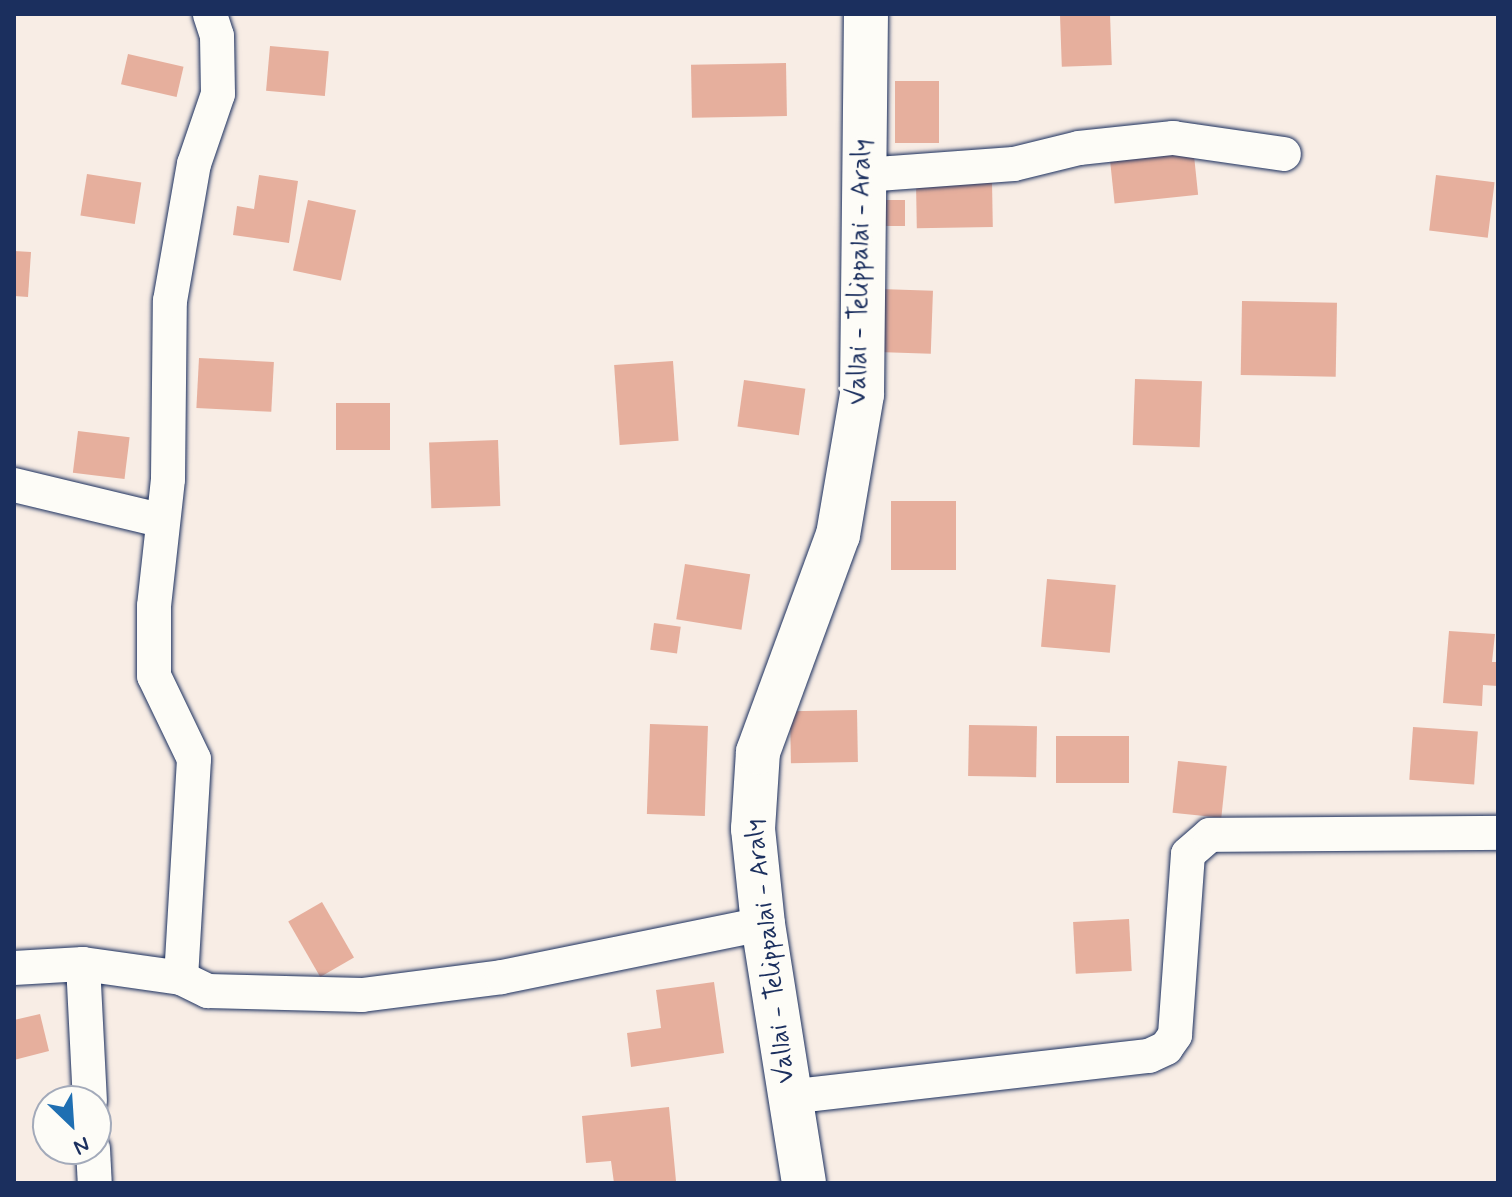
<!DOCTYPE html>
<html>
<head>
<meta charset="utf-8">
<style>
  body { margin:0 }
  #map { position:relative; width:1512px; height:1197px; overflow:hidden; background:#f8ede5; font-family:Mynerve,sans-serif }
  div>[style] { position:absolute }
  .building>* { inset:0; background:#e6af9d; transform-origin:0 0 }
  .roads { filter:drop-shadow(0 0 2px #1b2f5e) drop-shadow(0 0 2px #1b2f5e) }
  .minor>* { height:34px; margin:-17px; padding:0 17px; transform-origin:17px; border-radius:17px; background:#fdfcf7 }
  .secondary>* { height:44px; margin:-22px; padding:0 22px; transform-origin:22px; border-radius:22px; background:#fdfcf7 }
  span { translate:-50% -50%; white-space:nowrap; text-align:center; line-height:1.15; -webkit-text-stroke:7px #fdfcf7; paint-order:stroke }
  .street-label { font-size:26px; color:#1b2f5e }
  .frame { position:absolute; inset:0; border:16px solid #1b2f5e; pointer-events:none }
  .north { position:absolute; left:32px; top:1085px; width:80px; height:80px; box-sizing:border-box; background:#fdfcf7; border:2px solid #a3aaba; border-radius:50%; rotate:155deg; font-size:22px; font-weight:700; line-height:32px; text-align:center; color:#1b2f5e }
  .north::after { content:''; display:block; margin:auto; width:28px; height:36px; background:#1f6fb2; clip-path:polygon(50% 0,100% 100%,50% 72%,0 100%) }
</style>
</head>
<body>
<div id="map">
  <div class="building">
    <div style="left:1110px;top:14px;width:51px;height:50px;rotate:88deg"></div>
    <div style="left:270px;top:46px;width:59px;height:45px;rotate:5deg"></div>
    <div style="left:128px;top:54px;width:57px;height:31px;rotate:13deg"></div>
    <div style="left:786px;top:63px;width:53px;height:95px;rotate:89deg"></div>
    <div style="left:895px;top:81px;width:44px;height:62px"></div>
    <div style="left:1193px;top:146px;width:49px;height:84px;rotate:84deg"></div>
    <div style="left:87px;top:174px;width:55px;height:42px;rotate:9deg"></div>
    <div style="clip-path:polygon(259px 175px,298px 181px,289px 243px,233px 235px,237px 206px,254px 209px)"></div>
    <div style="left:1436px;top:175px;width:59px;height:56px;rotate:7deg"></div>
    <div style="left:992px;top:181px;width:46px;height:76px;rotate:89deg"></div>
    <div style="left:308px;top:200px;width:49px;height:72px;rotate:12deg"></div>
    <div style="left:905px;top:200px;width:26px;height:30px;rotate:90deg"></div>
    <div style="clip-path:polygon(14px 251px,31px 252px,28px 297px,14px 296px)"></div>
    <div style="left:880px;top:289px;width:53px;height:63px;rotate:2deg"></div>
    <div style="left:1242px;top:301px;width:95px;height:74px;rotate:1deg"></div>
    <div style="left:199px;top:358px;width:75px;height:50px;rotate:3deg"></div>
    <div style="left:673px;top:361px;width:80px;height:59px;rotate:86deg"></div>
    <div style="left:1135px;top:379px;width:67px;height:66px;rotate:2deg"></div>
    <div style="left:744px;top:380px;width:62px;height:47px;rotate:8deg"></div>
    <div style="left:336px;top:403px;width:54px;height:47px"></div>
    <div style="left:78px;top:431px;width:52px;height:42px;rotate:7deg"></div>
    <div style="left:498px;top:440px;width:66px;height:69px;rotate:88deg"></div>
    <div style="left:891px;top:501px;width:65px;height:69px"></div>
    <div style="left:685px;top:564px;width:66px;height:56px;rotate:9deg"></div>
    <div style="left:1047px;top:579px;width:69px;height:68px;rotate:5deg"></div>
    <div style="left:654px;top:623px;width:27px;height:27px;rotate:8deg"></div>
    <div style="clip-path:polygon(1449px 631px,1495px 634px,1492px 662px,1498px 662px,1498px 686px,1483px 685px,1482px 706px,1443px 703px)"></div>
    <div style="left:857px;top:710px;width:52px;height:67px;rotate:89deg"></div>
    <div style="left:650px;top:724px;width:58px;height:90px;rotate:2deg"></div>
    <div style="left:969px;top:725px;width:68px;height:51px;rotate:1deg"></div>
    <div style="left:1413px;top:727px;width:65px;height:53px;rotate:4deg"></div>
    <div style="left:1129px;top:736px;width:47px;height:73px;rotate:90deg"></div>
    <div style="left:1178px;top:761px;width:49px;height:52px;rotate:6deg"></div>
    <div style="left:322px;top:902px;width:64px;height:39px;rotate:60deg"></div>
    <div style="left:1129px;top:919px;width:52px;height:56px;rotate:87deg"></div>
    <div style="clip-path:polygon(714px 982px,724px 1053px,631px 1067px,627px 1033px,661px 1028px,656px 990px)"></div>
    <div style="clip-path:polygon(40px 1014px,49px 1051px,14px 1060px,14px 1020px)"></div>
    <div style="clip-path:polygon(669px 1107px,676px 1181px,614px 1183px,611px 1161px,586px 1163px,582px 1116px)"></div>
  </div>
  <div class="roads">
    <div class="minor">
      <div style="left:864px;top:175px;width:150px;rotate:-4.2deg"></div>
      <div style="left:1014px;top:164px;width:67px;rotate:-13.8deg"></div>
      <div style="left:1079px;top:148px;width:95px;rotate:-6.1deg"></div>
      <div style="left:1173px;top:138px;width:112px;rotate:8.2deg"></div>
      <div style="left:14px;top:485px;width:150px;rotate:13.5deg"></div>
      <div style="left:83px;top:964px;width:137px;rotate:87.1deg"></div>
      <div style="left:14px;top:968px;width:69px;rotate:-3.3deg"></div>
      <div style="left:83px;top:964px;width:99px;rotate:8.1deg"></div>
      <div style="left:181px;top:978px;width:30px;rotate:26deg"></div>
      <div style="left:208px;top:991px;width:154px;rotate:1.5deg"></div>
      <div style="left:362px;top:995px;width:141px;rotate:-7.3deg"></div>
      <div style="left:502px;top:977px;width:266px;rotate:-11.5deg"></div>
      <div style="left:181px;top:978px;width:219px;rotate:-86.6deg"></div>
      <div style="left:194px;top:759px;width:92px;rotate:-115.7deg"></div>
      <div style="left:154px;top:676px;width:70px;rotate:-90deg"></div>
      <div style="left:154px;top:606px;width:128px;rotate:-83.7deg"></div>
      <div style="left:168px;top:479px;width:178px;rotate:-89.4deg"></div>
      <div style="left:170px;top:301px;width:139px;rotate:-80.1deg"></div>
      <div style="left:194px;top:164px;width:74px;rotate:-71.1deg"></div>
      <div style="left:218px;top:94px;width:58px;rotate:-91deg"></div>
      <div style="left:217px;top:36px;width:23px;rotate:-108deg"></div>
      <div style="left:788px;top:1097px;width:363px;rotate:-6.5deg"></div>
      <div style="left:1149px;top:1056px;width:19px;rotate:-25deg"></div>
      <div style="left:1166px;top:1048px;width:16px;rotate:-55deg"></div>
      <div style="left:1175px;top:1035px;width:181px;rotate:-85.9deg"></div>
      <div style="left:1188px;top:854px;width:29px;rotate:-41deg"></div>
      <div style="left:1210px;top:835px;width:288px;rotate:-0.4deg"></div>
      <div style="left:93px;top:1149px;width:34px;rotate:87deg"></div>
    </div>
    <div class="secondary">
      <div style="left:804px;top:1183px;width:262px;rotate:-99deg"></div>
      <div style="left:763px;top:924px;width:96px;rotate:-96deg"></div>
      <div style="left:753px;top:829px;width:77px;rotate:-86.3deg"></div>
      <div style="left:758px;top:752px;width:231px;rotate:-69.8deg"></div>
      <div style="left:838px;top:535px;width:143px;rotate:-80.3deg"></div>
      <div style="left:862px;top:394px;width:380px;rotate:-89.4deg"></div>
    </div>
  </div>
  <div class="street-label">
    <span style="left:861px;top:272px;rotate:-89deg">Vallai - Telippalai - Araly</span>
    <span style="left:771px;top:951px;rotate:-97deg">Vallai - Telippalai - Araly</span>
  </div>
  <div class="frame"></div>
  <div class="north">N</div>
</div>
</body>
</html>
